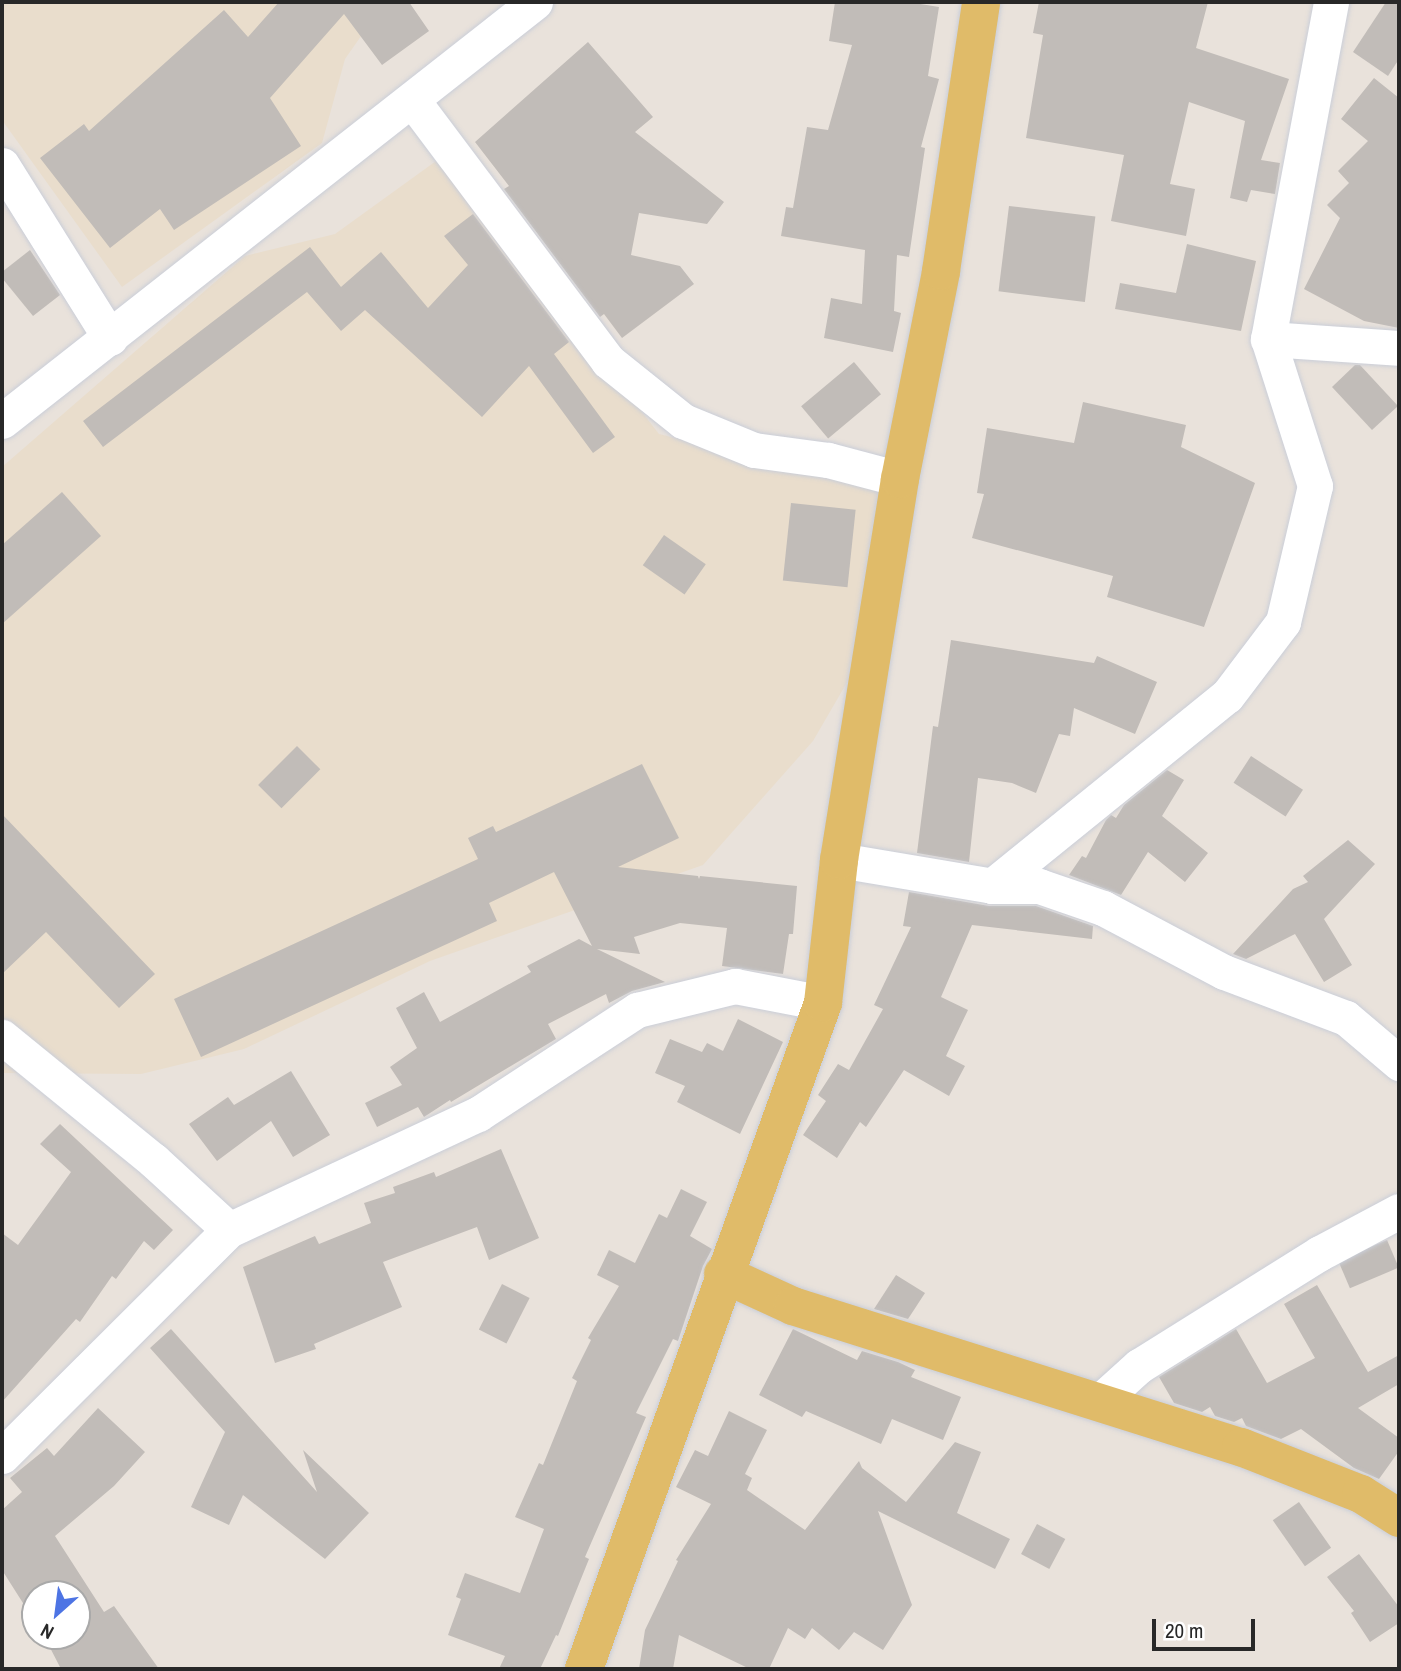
<!DOCTYPE html>
<html>
<head>
<meta charset="utf-8">
<style>
  body { margin:0 }
  #map { position:relative; width:1401px; height:1671px; overflow:hidden; background:#e9e2db; font-family:"Archivo Narrow",sans-serif }
  div>[style] { position:absolute }
  .education>* { inset:0; background:#e9ddcc }
  .building>* { inset:0; background:#c1bcb8; transform-origin:0 0 }
  .roads { filter:drop-shadow(0 0 2px #caced8) drop-shadow(0 0 2px #caced8) }
  .minor>* { height:35px; margin:-17.5px; padding:0 17.5px; transform-origin:17.5px; border-radius:17.5px; background:#fff }
  .major>* { height:38px; margin:-19px; padding:0 19px; transform-origin:19px; border-radius:19px; background:#e0bb69 }
  span { translate:-50% -50%; white-space:nowrap; text-align:center; line-height:1.15; -webkit-text-stroke:7px #fff; paint-order:stroke }
  .frame { position:absolute; inset:0; border:4px solid #282828; pointer-events:none }
  .north { position:absolute; left:21px; top:1580px; width:70px; height:70px; box-sizing:border-box; background:#fff; border:2px solid #a9a9a9; border-radius:50%; rotate:208deg; font-size:19px; font-weight:700; line-height:28px; text-align:center; color:#282828 }
  .north::after { content:''; display:block; margin:auto; width:24px; height:32px; background:#4d74e4; clip-path:polygon(50% 0,100% 100%,50% 72%,0 100%) }
  .scale { position:absolute; left:1152px; top:1619px; width:103px; height:32px; box-sizing:border-box; border:4px solid #282828; border-top:0; padding-left:9px; font-size:21px; line-height:24px; white-space:nowrap; color:#282828; -webkit-text-stroke:5px #fff; paint-order:stroke }
</style>
</head>
<body>
<div id="map">
  <div class="education">
    <div style="clip-path:polygon(2px 2px,385px 2px,345px 59px,322px 143px,122px 287px,2px 120px)"></div>
    <div style="clip-path:polygon(443px 156px,659px 434px,885px 490px,860px 660px,813px 741px,703px 865px,430px 961px,244px 1049px,141px 1074px,2px 1073px,2px 467px,245px 256px,335px 234px)"></div>
  </div>
  <div class="building">
    <div style="clip-path:polygon(279px 2px,409px 2px,429px 31px,382px 65px,344px 14px,270px 98px,301px 146px,174px 230px,160px 209px,110px 248px,40px 158px,84px 124px,89px 131px,224px 10px,248px 37px)"></div>
    <div style="clip-path:polygon(835px 2px,908px 2px,939px 7px,928px 76px,939px 79px,921px 147px,925px 148px,909px 257px,897px 255px,894px 311px,901px 313px,893px 352px,824px 338px,831px 298px,862px 304px,865px 250px,781px 236px,786px 207px,793px 208px,807px 127px,828px 130px,852px 45px,829px 41px)"></div>
    <div style="clip-path:polygon(1039px 2px,1208px 2px,1196px 48px,1289px 79px,1261px 160px,1280px 163px,1275px 194px,1251px 190px,1247px 202px,1230px 198px,1245px 121px,1189px 102px,1170px 184px,1195px 189px,1186px 236px,1111px 221px,1124px 155px,1026px 138px,1043px 35px,1033px 33px)"></div>
    <div style="clip-path:polygon(1386px 2px,1399px 2px,1399px 59px,1388px 76px,1353px 52px)"></div>
    <div style="clip-path:polygon(588px 42px,653px 117px,635px 132px,724px 202px,707px 224px,639px 213px,631px 255px,680px 266px,694px 284px,622px 338px,604px 314px,600px 317px,504px 189px,509px 186px,475px 142px)"></div>
    <div style="clip-path:polygon(1374px 78px,1399px 98px,1399px 328px,1364px 321px,1304px 289px,1340px 218px,1327px 205px,1349px 183px,1338px 171px,1368px 141px,1341px 119px)"></div>
    <div style="left:1009px;top:206px;width:87px;height:86px;rotate:7deg"></div>
    <div style="clip-path:polygon(473px 214px,569px 342px,554px 354px,615px 437px,593px 453px,529px 366px,482px 417px,365px 310px,341px 331px,307px 292px,103px 447px,83px 421px,310px 247px,341px 287px,381px 252px,428px 308px,468px 265px,444px 236px)"></div>
    <div style="clip-path:polygon(1187px 244px,1256px 261px,1241px 331px,1115px 309px,1120px 283px,1176px 293px)"></div>
    <div style="clip-path:polygon(30px 250px,60px 295px,33px 316px,2px 278px,2px 272px)"></div>
    <div style="left:854px;top:362px;width:42px;height:69px;rotate:50deg"></div>
    <div style="clip-path:polygon(1355px 365px,1360px 365px,1398px 406px,1372px 430px,1332px 387px)"></div>
    <div style="clip-path:polygon(1083px 402px,1186px 425px,1181px 447px,1255px 483px,1204px 627px,1107px 597px,1113px 576px,972px 538px,984px 494px,977px 493px,987px 428px,1074px 443px)"></div>
    <div style="clip-path:polygon(62px 492px,101px 536px,2px 624px,2px 545px)"></div>
    <div style="left:791px;top:503px;width:65px;height:78px;rotate:6deg"></div>
    <div style="left:664px;top:535px;width:51px;height:37px;rotate:35deg"></div>
    <div style="clip-path:polygon(951px 640px,1094px 663px,1097px 656px,1157px 682px,1135px 734px,1074px 708px,1070px 736px,1059px 734px,1036px 793px,1012px 783px,978px 778px,969px 862px,917px 853px,933px 726px,938px 727px)"></div>
    <div style="left:297px;top:746px;width:33px;height:55px;rotate:45deg"></div>
    <div style="left:1251px;top:756px;width:62px;height:32px;rotate:33deg"></div>
    <div style="clip-path:polygon(642px 764px,679px 838px,618px 867px,698px 876px,699px 879px,700px 876px,797px 886px,793px 934px,789px 934px,783px 974px,722px 966px,727px 928px,680px 923px,634px 937px,640px 954px,597px 949px,665px 982px,632px 991px,609px 1003px,606px 994px,548px 1024px,556px 1039px,451px 1102px,450px 1100px,424px 1117px,418px 1107px,377px 1127px,365px 1103px,402px 1085px,390px 1067px,417px 1048px,396px 1008px,424px 992px,440px 1022px,531px 972px,527px 966px,579px 939px,592px 946px,554px 872px,489px 903px,497px 921px,201px 1057px,174px 999px,478px 859px,468px 838px,493px 826px,496px 832px)"></div>
    <div style="clip-path:polygon(1167px 770px,1184px 780px,1162px 816px,1208px 853px,1185px 882px,1148px 852px,1121px 895px,1069px 875px,1082px 856px,1086px 858px,1106px 820px,1111px 815px,1116px 818px,1124px 805px)"></div>
    <div style="clip-path:polygon(2px 814px,155px 974px,119px 1008px,46px 932px,2px 974px)"></div>
    <div style="clip-path:polygon(1348px 840px,1375px 864px,1324px 919px,1352px 965px,1324px 982px,1295px 934px,1246px 959px,1233px 954px,1293px 889px,1308px 882px,1303px 876px)"></div>
    <div style="clip-path:polygon(909px 892px,989px 906px,1036px 906px,1093px 926px,1092px 939px,972px 925px,941px 997px,968px 1010px,946px 1056px,965px 1066px,949px 1096px,904px 1070px,866px 1127px,860px 1122px,837px 1158px,803px 1135px,826px 1101px,818px 1095px,838px 1064px,849px 1070px,883px 1009px,874px 1005px,911px 927px,903px 926px)"></div>
    <div style="clip-path:polygon(738px 1019px,783px 1042px,740px 1134px,677px 1102px,685px 1086px,655px 1073px,670px 1039px,702px 1052px,707px 1043px,723px 1051px)"></div>
    <div style="clip-path:polygon(291px 1071px,330px 1135px,293px 1157px,271px 1121px,217px 1161px,189px 1124px,228px 1097px,234px 1105px)"></div>
    <div style="clip-path:polygon(60px 1124px,173px 1230px,154px 1250px,144px 1241px,116px 1279px,112px 1276px,80px 1322px,76px 1319px,2px 1402px,2px 1233px,18px 1245px,71px 1172px,40px 1144px)"></div>
    <div style="clip-path:polygon(501px 1149px,539px 1238px,489px 1260px,477px 1227px,383px 1262px,402px 1307px,314px 1344px,316px 1349px,275px 1363px,243px 1267px,315px 1236px,319px 1244px,371px 1223px,364px 1203px,395px 1193px,393px 1187px,434px 1172px,436px 1177px)"></div>
    <div style="clip-path:polygon(681px 1189px,707px 1202px,690px 1236px,712px 1249px,703px 1266px,678px 1341px,673px 1339px,636px 1413px,646px 1417px,585px 1557px,589px 1559px,558px 1636px,556px 1635px,540px 1669px,499px 1669px,505px 1656px,448px 1635px,461px 1599px,456px 1597px,465px 1573px,520px 1593px,544px 1529px,515px 1517px,539px 1463px,543px 1465px,577px 1381px,572px 1378px,591px 1340px,588px 1338px,619px 1286px,597px 1275px,609px 1250px,635px 1263px,659px 1214px,667px 1218px)"></div>
    <div style="left:1387px;top:1240px;width:30px;height:53px;rotate:67deg"></div>
    <div style="clip-path:polygon(896px 1275px,925px 1293px,908px 1319px,874px 1309px)"></div>
    <div style="left:502px;top:1284px;width:31px;height:51px;rotate:27deg"></div>
    <div style="clip-path:polygon(1317px 1285px,1368px 1372px,1399px 1355px,1399px 1384px,1358px 1408px,1399px 1438px,1399px 1451px,1379px 1479px,1354px 1468px,1301px 1429px,1281px 1439px,1246px 1426px,1242px 1418px,1234px 1422px,1215px 1416px,1210px 1407px,1202px 1412px,1174px 1403px,1159px 1377px,1236px 1329px,1267px 1383px,1315px 1358px,1284px 1304px)"></div>
    <div style="clip-path:polygon(171px 1329px,317px 1492px,303px 1450px,369px 1513px,325px 1559px,243px 1495px,229px 1525px,191px 1507px,225px 1432px,150px 1348px)"></div>
    <div style="clip-path:polygon(793px 1329px,857px 1360px,862px 1351px,898px 1362px,915px 1370px,911px 1377px,961px 1397px,943px 1440px,892px 1419px,881px 1444px,806px 1411px,802px 1417px,759px 1395px)"></div>
    <div style="clip-path:polygon(98px 1408px,145px 1452px,114px 1486px,55px 1536px,104px 1612px,114px 1606px,159px 1669px,61px 1669px,44px 1636px,77px 1636px,77px 1594px,35px 1594px,35px 1622px,2px 1570px,2px 1510px,22px 1492px,10px 1478px,47px 1448px,54px 1456px)"></div>
    <div style="clip-path:polygon(729px 1411px,767px 1430px,745px 1474px,752px 1478px,747px 1490px,805px 1530px,859px 1461px,862px 1468px,906px 1502px,955px 1442px,981px 1452px,957px 1513px,1010px 1539px,995px 1569px,878px 1511px,912px 1605px,883px 1650px,854px 1632px,839px 1650px,812px 1628px,805px 1639px,788px 1628px,769px 1669px,750px 1669px,679px 1635px,673px 1669px,639px 1669px,645px 1630px,678px 1561px,676px 1560px,711px 1504px,676px 1487px,695px 1450px,708px 1456px)"></div>
    <div style="left:1299px;top:1502px;width:56px;height:32px;rotate:55deg"></div>
    <div style="left:1037px;top:1524px;width:32px;height:34px;rotate:28deg"></div>
    <div style="clip-path:polygon(1359px 1554px,1399px 1607px,1399px 1623px,1370px 1642px,1351px 1613px,1354px 1611px,1327px 1577px)"></div>
  </div>
  <div class="roads">
    <div class="minor">
      <div style="left:413px;top:101px;width:325px;rotate:53.1deg"></div>
      <div style="left:608px;top:361px;width:96px;rotate:38.7deg"></div>
      <div style="left:683px;top:421px;width:77px;rotate:22.2deg"></div>
      <div style="left:754px;top:450px;width:75px;rotate:7.7deg"></div>
      <div style="left:828px;top:460px;width:74px;rotate:14.8deg"></div>
      <div style="left:2px;top:165px;width:204px;rotate:58deg"></div>
      <div style="left:1268px;top:339px;width:131px;rotate:3.9deg"></div>
      <div style="left:2px;top:421px;width:678px;rotate:-38.17deg"></div>
      <div style="left:839px;top:860px;width:155px;rotate:9.6deg"></div>
      <div style="left:992px;top:886px;width:47px"></div>
      <div style="left:1039px;top:886px;width:68px;rotate:19deg"></div>
      <div style="left:1103px;top:908px;width:137px;rotate:27.9deg"></div>
      <div style="left:1224px;top:972px;width:130px;rotate:20.7deg"></div>
      <div style="left:1346px;top:1018px;width:70px;rotate:40.3deg"></div>
      <div style="left:992px;top:886px;width:302px;rotate:-39deg"></div>
      <div style="left:1227px;top:696px;width:93px;rotate:-52.9deg"></div>
      <div style="left:1283px;top:622px;width:140px;rotate:-76.8deg"></div>
      <div style="left:1315px;top:486px;width:154px;rotate:-107.7deg"></div>
      <div style="left:1268px;top:339px;width:343px;rotate:-79.4deg"></div>
      <div style="left:2px;top:1037px;width:195px;rotate:39.2deg"></div>
      <div style="left:153px;top:1160px;width:103px;rotate:42.6deg"></div>
      <div style="left:1099px;top:1402px;width:54px;rotate:-42deg"></div>
      <div style="left:1139px;top:1366px;width:213px;rotate:-32deg"></div>
      <div style="left:1320px;top:1253px;width:89px;rotate:-28deg"></div>
      <div style="left:2px;top:1456px;width:320px;rotate:-44.9deg"></div>
      <div style="left:229px;top:1230px;width:275px;rotate:-25deg"></div>
      <div style="left:478px;top:1114px;width:190px;rotate:-33.2deg"></div>
      <div style="left:637px;top:1010px;width:101px;rotate:-13.8deg"></div>
      <div style="left:735px;top:986px;width:90px;rotate:10.9deg"></div>
    </div>
    <div class="major">
      <div style="left:723px;top:1274px;width:77px;rotate:24.6deg"></div>
      <div style="left:793px;top:1306px;width:470px;rotate:17.5deg"></div>
      <div style="left:1241px;top:1447px;width:129px;rotate:21.4deg"></div>
      <div style="left:1361px;top:1494px;width:45px;rotate:32.3deg"></div>
      <div style="left:584px;top:1669px;width:708px;rotate:-70.26deg"></div>
      <div style="left:823px;top:1003px;width:144px;rotate:-83.6deg"></div>
      <div style="left:839px;top:860px;width:386px;rotate:-80.9deg"></div>
      <div style="left:900px;top:479px;width:212px;rotate:-78.8deg"></div>
      <div style="left:941px;top:271px;width:272px;rotate:-81.5deg"></div>
    </div>
  </div>
  <div class="frame"></div>
  <div class="north">N</div>
  <div class="scale">20 m</div>
</div>
</body>
</html>
